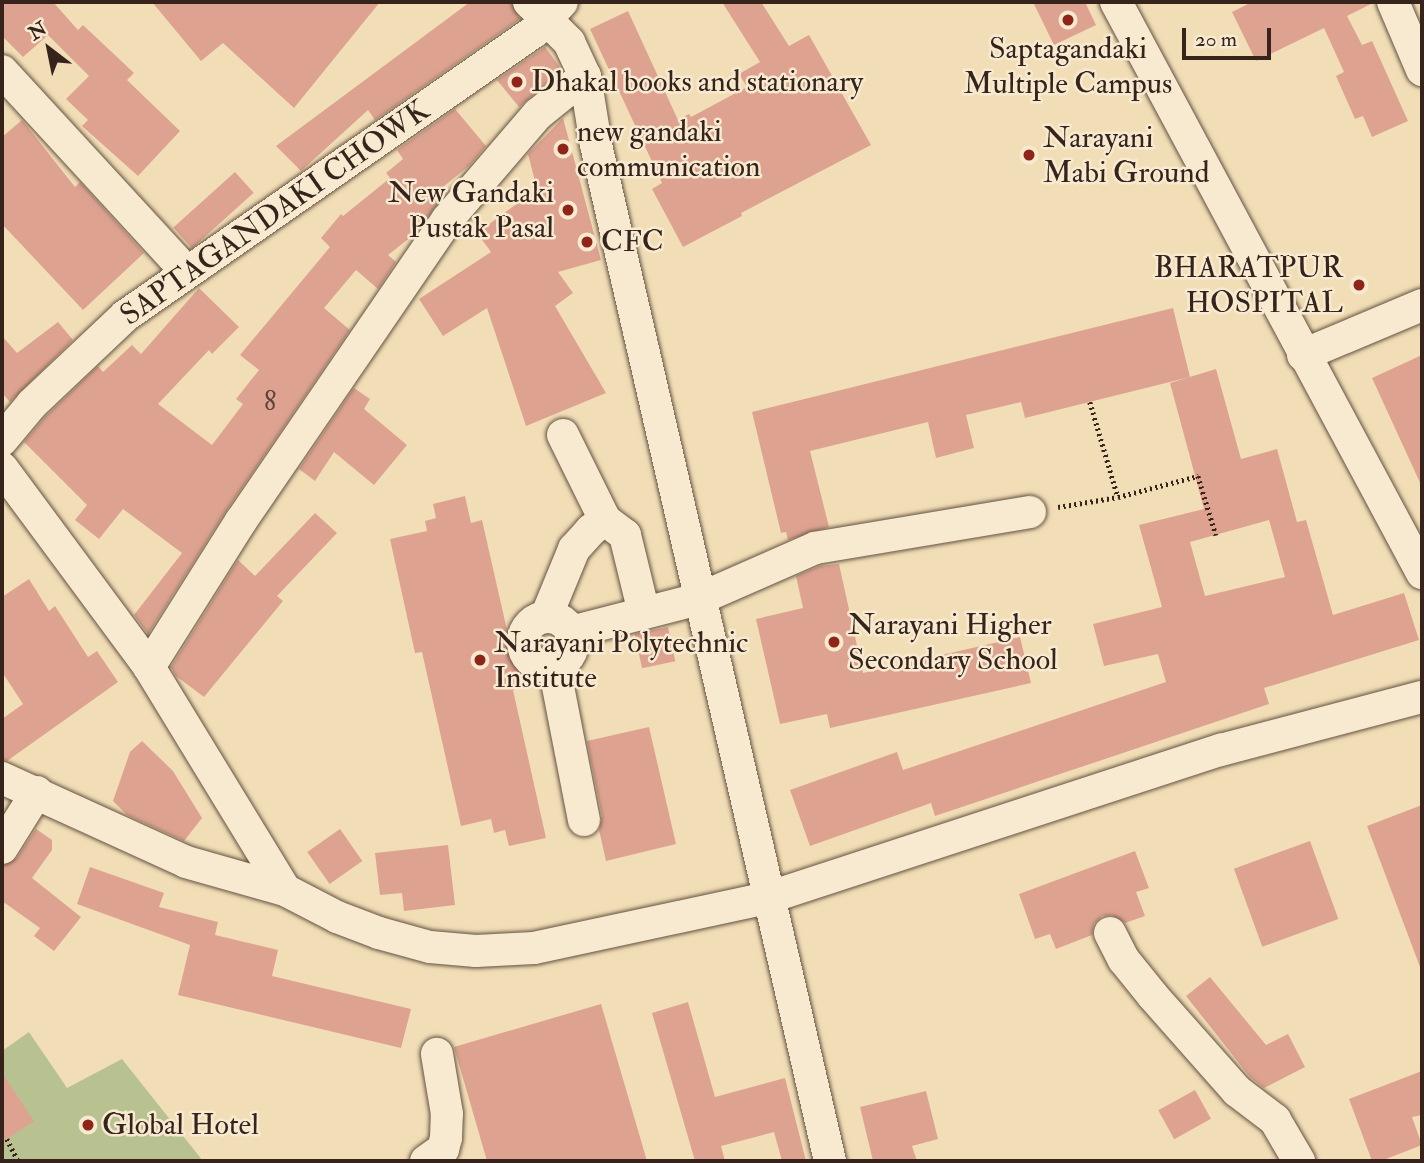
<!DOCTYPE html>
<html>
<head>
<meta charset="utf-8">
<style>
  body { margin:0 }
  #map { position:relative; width:1424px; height:1163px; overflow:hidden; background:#f2deb6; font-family:"IM FELL Double Pica",serif }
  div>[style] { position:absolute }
  .green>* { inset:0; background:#b7c290 }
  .building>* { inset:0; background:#dea390; transform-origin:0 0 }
  .path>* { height:4.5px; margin-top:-2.25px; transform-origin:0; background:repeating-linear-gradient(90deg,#35231c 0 2px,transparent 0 5.5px) }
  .roads { filter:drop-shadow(0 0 2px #645242) drop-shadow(0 0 2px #645242) }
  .minor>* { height:32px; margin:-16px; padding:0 16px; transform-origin:16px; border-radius:16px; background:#f7ead0 }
  .minor>.ring { margin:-16px; padding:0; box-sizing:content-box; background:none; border:32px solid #f7ead0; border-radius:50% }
  .dots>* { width:19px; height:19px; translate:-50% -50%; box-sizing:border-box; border:4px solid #f7ead0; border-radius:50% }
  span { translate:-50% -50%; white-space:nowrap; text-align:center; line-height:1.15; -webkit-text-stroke:5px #f7ead0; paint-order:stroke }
  .number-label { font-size:26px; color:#5f4339 }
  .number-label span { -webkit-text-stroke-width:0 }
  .poi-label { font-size:30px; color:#35231c }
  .left { translate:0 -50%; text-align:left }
  .right { translate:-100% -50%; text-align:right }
  .street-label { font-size:30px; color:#35231c }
  .frame { position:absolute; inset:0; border:4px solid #35231c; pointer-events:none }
  .north { position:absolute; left:14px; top:14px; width:70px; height:70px; -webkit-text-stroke:5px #f7ead0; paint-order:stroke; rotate:328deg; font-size:19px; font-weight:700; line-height:28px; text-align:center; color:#35231c }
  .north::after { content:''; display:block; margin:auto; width:24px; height:32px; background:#35231c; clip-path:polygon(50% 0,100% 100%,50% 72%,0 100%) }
  .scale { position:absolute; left:1182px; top:28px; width:89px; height:32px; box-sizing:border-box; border:4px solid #35231c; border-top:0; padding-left:9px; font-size:21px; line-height:24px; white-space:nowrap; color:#35231c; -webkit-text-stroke:5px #f7ead0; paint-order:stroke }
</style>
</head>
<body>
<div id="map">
  <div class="green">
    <div style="clip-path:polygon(29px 1032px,67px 1088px,122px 1059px,203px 1161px,2px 1161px,2px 1051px)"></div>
  </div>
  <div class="building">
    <div style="clip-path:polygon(2px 2px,53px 2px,78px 30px,83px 25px,134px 73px,127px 80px,180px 131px,138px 176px,82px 126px,88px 120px,66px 99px,89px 76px,48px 35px,23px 57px,2px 36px)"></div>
    <div style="clip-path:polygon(152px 2px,380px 2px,294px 108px,223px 43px,201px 61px)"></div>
    <div style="clip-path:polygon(470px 2px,511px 2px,520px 19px,375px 120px,368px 110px,301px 171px,276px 146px)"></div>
    <div style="clip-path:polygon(722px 2px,761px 2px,789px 46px,809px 35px,871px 145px,741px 213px,742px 216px,683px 247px,652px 189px,662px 183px,590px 29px,628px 11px,678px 120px,689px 114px,691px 117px,747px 87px,739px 74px,760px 62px)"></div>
    <div style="clip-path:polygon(1033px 2px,1085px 2px,1096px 25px,1054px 45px)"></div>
    <div style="clip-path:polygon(1252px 2px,1375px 2px,1347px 16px,1362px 45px,1372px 41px,1408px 121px,1372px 137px,1363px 116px,1355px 119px,1336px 76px,1344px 72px,1324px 28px,1256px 61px,1232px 12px)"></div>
    <div style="clip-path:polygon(545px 47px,562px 70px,519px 107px,497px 80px)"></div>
    <div style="clip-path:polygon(455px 109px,486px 146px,470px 165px,438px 191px,443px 197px,416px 233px,388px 255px,396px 262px,378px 289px,356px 270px,324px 308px,350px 330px,226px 511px,148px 634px,134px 615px,182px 553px,123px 509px,99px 539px,75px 520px,87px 505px,24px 442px,45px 417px,98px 366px,103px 372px,132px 345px,141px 354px,199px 288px,239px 327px,212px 354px,209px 350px,158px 404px,212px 445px,243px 404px,236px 399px,259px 370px,240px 355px,330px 247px,321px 238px,341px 214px,343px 216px,390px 178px,386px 173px,403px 159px,397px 150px)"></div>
    <div style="clip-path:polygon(563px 118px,601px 260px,558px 272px,573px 293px,555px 306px,606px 393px,526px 426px,487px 308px,443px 336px,419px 299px,491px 252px,477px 233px,537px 189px,528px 154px)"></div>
    <div style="clip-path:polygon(22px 120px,75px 187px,80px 182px,144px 253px,83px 310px,2px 224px,2px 137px)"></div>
    <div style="left:235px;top:172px;width:28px;height:83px;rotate:48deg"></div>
    <div style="clip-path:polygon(1173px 308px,1190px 377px,1025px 418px,1021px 402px,966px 415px,974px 448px,936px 458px,928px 422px,810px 451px,829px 527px,788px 540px,786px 532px,781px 533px,752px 412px)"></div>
    <div style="clip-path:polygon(58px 322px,73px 340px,10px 402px,2px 393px,2px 336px,17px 353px)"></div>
    <div style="clip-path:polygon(1422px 355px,1422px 487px,1372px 378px)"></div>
    <div style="clip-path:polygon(evenodd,1216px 369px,1241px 459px,1277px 449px,1297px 522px,1306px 520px,1333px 615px,1404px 593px,1419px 640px,1264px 688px,1269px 704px,935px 816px,931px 803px,810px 846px,790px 790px,897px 752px,903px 770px,1166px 682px,1158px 654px,1104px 666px,1093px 624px,1162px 607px,1139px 525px,1204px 509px,1170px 383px,1216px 369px,1269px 520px,1285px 577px,1205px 596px,1190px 542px,1269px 520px)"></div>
    <div style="clip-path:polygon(354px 388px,370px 399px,364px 409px,407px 445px,374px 485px,334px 452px,315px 481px,299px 469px)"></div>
    <div style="clip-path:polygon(465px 496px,471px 523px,482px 520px,507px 630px,518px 628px,531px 686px,513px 690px,546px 838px,509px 846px,505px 830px,494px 833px,491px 819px,461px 826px,422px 652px,415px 653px,390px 539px,427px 531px,425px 521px,436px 518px,433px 504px)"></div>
    <div style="clip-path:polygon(315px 513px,337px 533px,277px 596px,283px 601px,204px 697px,176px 676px,171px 667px,238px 560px,255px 576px)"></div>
    <div style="clip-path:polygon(839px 564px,863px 673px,1020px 637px,1031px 683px,830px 728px,827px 714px,780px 724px,756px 619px,803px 608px,796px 576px,820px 566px)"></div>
    <div style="clip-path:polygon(29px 579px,49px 611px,55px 606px,88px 657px,97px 651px,118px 682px,7px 761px,2px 760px,2px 719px,23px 704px,2px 672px,2px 597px)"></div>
    <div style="left:668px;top:627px;width:35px;height:34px;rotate:78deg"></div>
    <div style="clip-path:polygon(649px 727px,676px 844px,606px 861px,599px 830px,602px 816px,587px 741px)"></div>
    <div style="clip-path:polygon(142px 741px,173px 771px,202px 818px,184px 841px,127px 815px,113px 801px,130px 752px)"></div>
    <div style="clip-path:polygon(1422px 805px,1422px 967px,1420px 967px,1367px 826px)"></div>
    <div style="clip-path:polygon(36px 829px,52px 840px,52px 850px,32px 878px,81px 917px,54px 951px,34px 936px,40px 928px,2px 901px,2px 866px,17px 858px)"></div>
    <div style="left:340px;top:829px;width:39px;height:40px;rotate:55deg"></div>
    <div style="left:1310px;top:841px;width:83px;height:81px;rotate:70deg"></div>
    <div style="clip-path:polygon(448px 845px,455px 905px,404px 911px,402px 893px,380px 895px,375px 853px)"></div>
    <div style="clip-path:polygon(1135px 851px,1149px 888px,1136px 892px,1145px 916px,1125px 923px,1112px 915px,1102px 916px,1094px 924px,1092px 935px,1056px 949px,1050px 934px,1035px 939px,1019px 894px)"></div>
    <div style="clip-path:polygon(90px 867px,164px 893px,159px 907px,218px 922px,215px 935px,278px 950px,272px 976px,411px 1009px,401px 1048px,178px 995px,190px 945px,77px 904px)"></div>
    <div style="clip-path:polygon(1210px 977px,1266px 1045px,1288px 1034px,1305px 1067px,1264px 1088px,1250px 1077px,1186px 996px)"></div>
    <div style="clip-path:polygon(688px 1002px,715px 1097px,785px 1078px,806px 1161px,782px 1161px,774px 1132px,721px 1146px,725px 1161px,695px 1161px,652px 1013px)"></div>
    <div style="clip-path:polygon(601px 1004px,647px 1161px,487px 1161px,454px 1047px)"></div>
    <div style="clip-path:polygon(1422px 1071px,1422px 1115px,1412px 1117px,1422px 1145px,1381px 1161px,1372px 1161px,1349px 1099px)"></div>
    <div style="clip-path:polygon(2px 1073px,34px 1121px,2px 1142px)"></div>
    <div style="left:1195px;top:1090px;width:33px;height:42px;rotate:61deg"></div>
    <div style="clip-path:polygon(926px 1091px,938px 1139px,912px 1146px,917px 1161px,873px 1161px,860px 1107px)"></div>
  </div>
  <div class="path">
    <div style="left:1090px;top:402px;width:99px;rotate:73.6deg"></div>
    <div style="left:1058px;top:507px;width:61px;rotate:-9.5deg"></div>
    <div style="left:1118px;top:497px;width:83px;rotate:-14.7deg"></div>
    <div style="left:1198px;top:476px;width:62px;rotate:73deg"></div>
    <div style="left:7px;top:1139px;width:25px;rotate:63deg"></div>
  </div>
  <div class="roads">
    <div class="minor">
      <div style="left:529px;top:2px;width:57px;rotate:45deg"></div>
      <div style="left:569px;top:42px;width:38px;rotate:65deg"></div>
      <div style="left:585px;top:76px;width:70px;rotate:80.9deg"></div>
      <div style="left:596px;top:145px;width:1043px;rotate:77.03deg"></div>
      <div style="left:1116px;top:2px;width:648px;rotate:61.81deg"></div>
      <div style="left:1393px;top:2px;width:74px;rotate:66.9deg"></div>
      <div style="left:2px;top:71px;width:273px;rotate:47.4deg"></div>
      <div style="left:1303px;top:355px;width:129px;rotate:-22.8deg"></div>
      <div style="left:563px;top:435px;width:95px;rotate:63.7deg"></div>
      <div style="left:605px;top:520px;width:25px;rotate:37deg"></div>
      <div style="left:625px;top:535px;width:80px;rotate:76.3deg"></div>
      <div style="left:2px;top:440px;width:47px;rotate:-50.2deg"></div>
      <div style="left:32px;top:404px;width:128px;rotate:-43.4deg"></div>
      <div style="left:125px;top:316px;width:498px;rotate:-34.8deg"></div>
      <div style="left:534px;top:32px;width:41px;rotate:-47deg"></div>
      <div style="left:2px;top:468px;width:247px;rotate:53.5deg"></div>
      <div style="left:149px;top:667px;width:261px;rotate:58.6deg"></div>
      <div style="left:546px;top:617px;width:74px;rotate:-67.6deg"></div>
      <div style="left:574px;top:549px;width:25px;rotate:-48deg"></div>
      <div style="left:591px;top:530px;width:17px;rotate:-36deg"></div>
      <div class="ring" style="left:523px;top:617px;width:18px;height:18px"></div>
      <div style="left:571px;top:632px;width:132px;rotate:-14.5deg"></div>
      <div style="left:699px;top:599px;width:127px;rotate:-23.7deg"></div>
      <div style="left:815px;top:548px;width:218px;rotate:-9.5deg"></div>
      <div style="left:554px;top:666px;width:157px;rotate:79deg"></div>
      <div style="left:149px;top:667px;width:173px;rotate:-57.8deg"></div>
      <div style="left:241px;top:521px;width:365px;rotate:-55.6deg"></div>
      <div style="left:447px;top:220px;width:140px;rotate:-49.4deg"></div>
      <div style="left:538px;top:114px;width:60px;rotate:-39deg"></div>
      <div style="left:2px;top:778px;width:202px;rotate:24.5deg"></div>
      <div style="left:186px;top:862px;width:103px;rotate:15.8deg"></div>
      <div style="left:285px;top:890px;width:59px;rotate:27.4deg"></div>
      <div style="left:337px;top:917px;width:45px;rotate:20.9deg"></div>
      <div style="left:379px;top:933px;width:53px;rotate:15.4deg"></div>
      <div style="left:430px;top:947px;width:46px;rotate:5deg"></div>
      <div style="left:476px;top:951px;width:58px;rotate:-3deg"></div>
      <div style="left:534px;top:948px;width:238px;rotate:-12.1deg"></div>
      <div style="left:767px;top:898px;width:478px;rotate:-18.1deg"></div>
      <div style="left:1221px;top:750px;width:208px;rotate:-14.8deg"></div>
      <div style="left:2px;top:848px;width:66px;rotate:-58deg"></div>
      <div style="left:1110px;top:933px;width:30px;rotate:63deg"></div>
      <div style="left:1124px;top:960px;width:46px;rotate:51.1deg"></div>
      <div style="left:1153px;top:996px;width:127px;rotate:48.5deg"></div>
      <div style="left:1237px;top:1091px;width:48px;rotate:37.3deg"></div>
      <div style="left:1275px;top:1120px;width:48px;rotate:59.7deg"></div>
      <div style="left:426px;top:1161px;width:21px;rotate:-35deg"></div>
      <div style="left:443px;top:1149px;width:11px;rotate:-75deg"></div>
      <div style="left:446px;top:1138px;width:24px;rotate:-88deg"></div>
      <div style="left:447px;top:1114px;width:61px;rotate:-99.5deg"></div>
    </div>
  </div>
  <div class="dots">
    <div style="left:1068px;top:20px;background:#8f2418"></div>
    <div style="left:517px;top:82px;background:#8f2418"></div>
    <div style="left:563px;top:149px;background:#8f2418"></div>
    <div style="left:1029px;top:155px;background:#8f2418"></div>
    <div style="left:568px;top:210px;background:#8f2418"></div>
    <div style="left:587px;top:242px;background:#8f2418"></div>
    <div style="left:1359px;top:285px;background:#8f2418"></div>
    <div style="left:834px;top:642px;background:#8f2418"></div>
    <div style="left:480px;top:660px;background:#8f2418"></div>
    <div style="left:88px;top:1125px;background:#8f2418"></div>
  </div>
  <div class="number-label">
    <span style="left:270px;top:403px">8</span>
  </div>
  <div class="poi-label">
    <span style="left:1068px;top:66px">Saptagandaki<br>Multiple Campus</span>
    <span class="left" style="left:531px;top:82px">Dhakal books and stationary</span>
    <span class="left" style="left:577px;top:149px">new gandaki<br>communication</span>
    <span class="left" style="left:1043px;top:155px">Narayani<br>Mabi Ground</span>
    <span class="right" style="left:554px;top:210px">New Gandaki<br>Pustak Pasal</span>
    <span class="left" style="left:601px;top:242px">CFC</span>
    <span class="right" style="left:1343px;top:285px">BHARATPUR<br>HOSPITAL</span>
    <span class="left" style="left:848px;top:642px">Narayani Higher<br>Secondary School</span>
    <span class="left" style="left:494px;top:660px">Narayani Polytechnic<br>Institute</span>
    <span class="left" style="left:102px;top:1125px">Global Hotel</span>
  </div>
  <div class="street-label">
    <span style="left:275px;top:213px;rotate:-35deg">SAPTAGANDAKI CHOWK</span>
  </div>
  <div class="frame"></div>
  <div class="north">N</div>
  <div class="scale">20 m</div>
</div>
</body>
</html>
